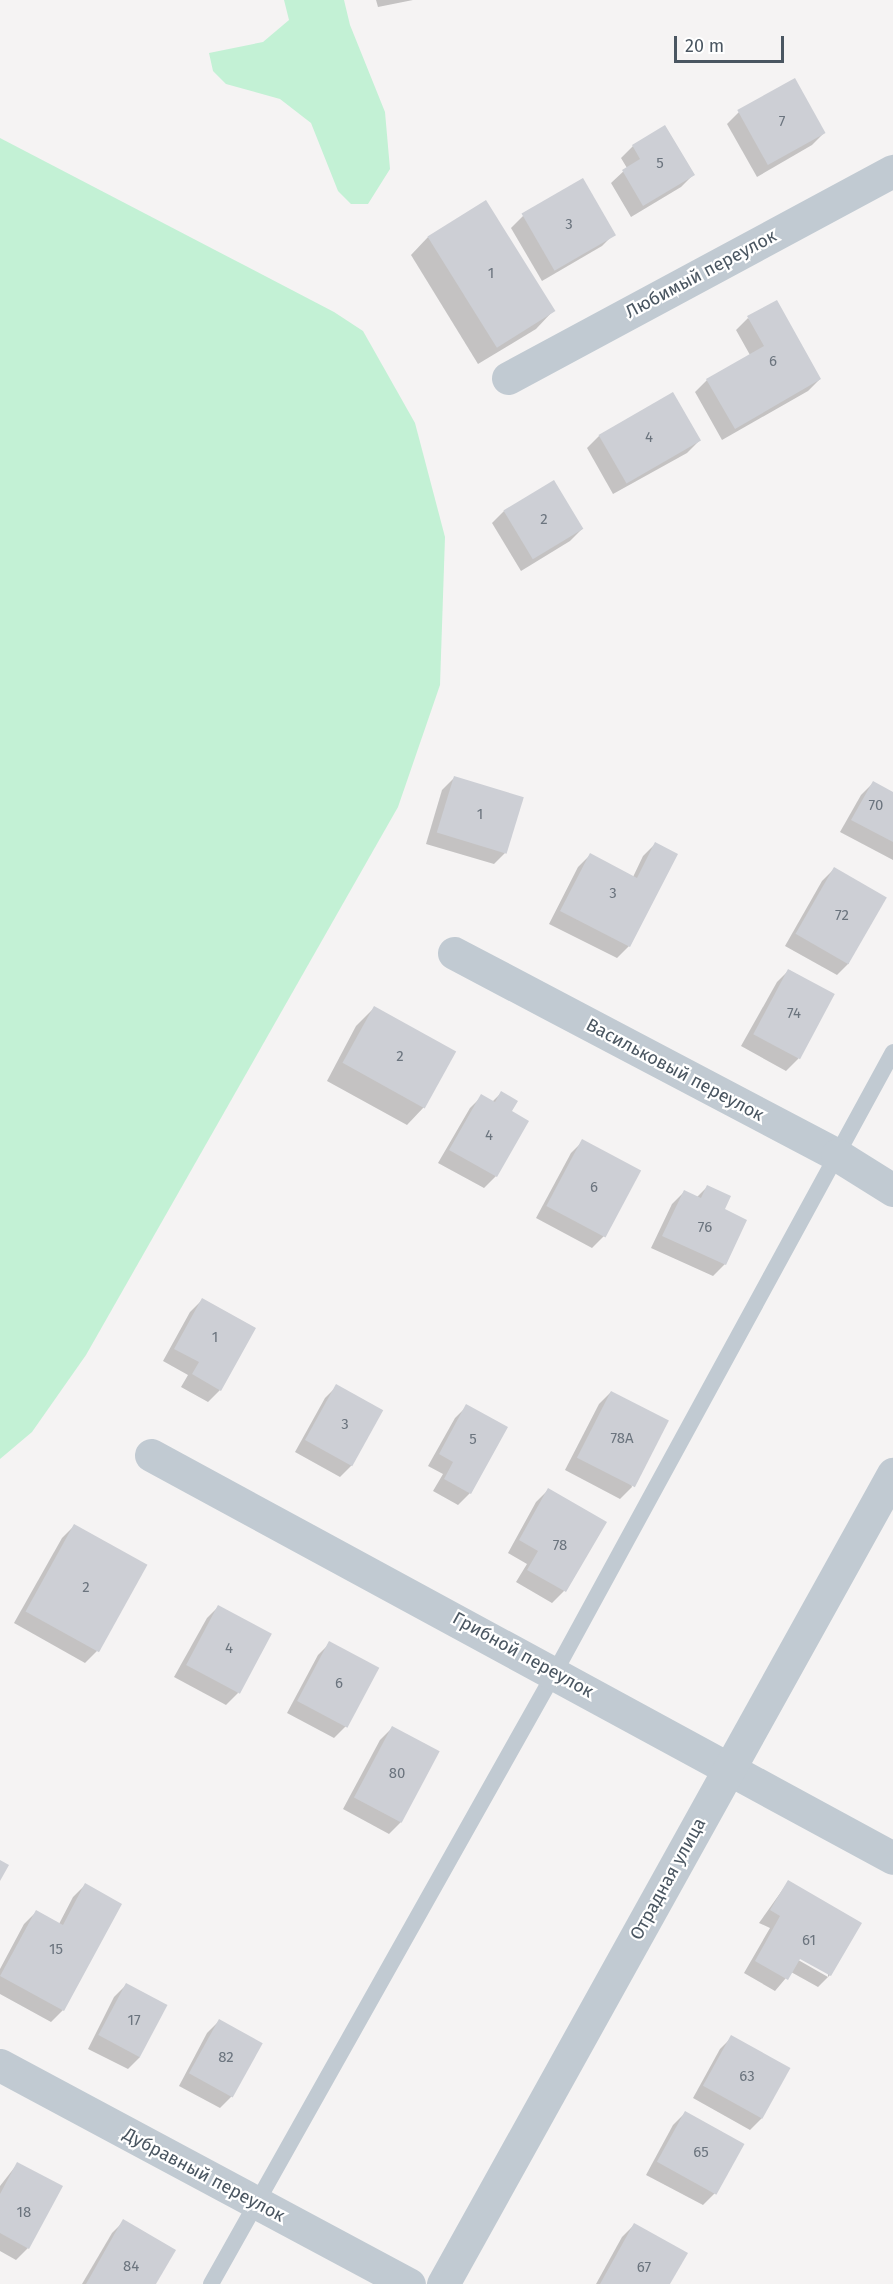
<!DOCTYPE html>
<html>
<head>
<meta charset="utf-8">
<style>
  body { margin:0 }
  #map { position:relative; width:893px; height:2284px; overflow:hidden; background:#f5f3f3; font-family:"Fira Sans",sans-serif }
  div>[style] { position:absolute }
  .green>* { inset:0; background:#c3f1d5 }
  .shadow>* { inset:0; background:#0003 }
  .building>* { inset:0; background:#cdcfd5; transform-origin:0 0 }
  .service>* { height:16px; margin:-8px; padding:0 8px; transform-origin:8px; border-radius:8px; background:#c1cad2 }
  .minor>* { height:33px; margin:-16.5px; padding:0 16.5px; transform-origin:16.5px; border-radius:16.5px; background:#c1cad2 }
  span { translate:-50% -50%; white-space:nowrap; text-align:center; line-height:1.15; -webkit-text-stroke:4.5px #fff; paint-order:stroke }
  .number-label { font-size:15px; color:#6b747e }
  .number-label span { -webkit-text-stroke-width:0 }
  .street-label { font-size:18px; color:#4a5661 }
  .scale { position:absolute; left:674px; top:36px; width:110px; height:27px; box-sizing:border-box; border:3px solid #4a5661; border-top:0; padding-left:8px; font-size:18px; line-height:21px; white-space:nowrap; color:#4a5661; -webkit-text-stroke:4px #fff; paint-order:stroke }
</style>
</head>
<body>
<div id="map">
  <div class="green">
    <div style="clip-path:polygon(284px 0,344px 0,350px 25px,385px 112px,390px 169px,368px 204px,351px 204px,338px 191px,311px 123px,280px 99px,226px 84px,213px 71px,209px 53px,263px 42px,289px 20px)"></div>
    <div style="clip-path:polygon(0 138px,334px 312px,363px 331px,415px 423px,445px 537px,440px 685px,398px 807px,86px 1355px,32px 1432px,0 1459px)"></div>
  </div>
  <div class="shadow">
    <div style="clip-path:polygon(376px 0,413px 0,378px 7px)"></div>
    <div style="clip-path:polygon(739px 112px,824px 133px,812px 145px,757px 177px,727px 124px)"></div>
    <div style="clip-path:polygon(633px 146px,693px 175px,681px 187px,631px 217px,611px 183px,627px 168px,621px 158px)"></div>
    <div style="clip-path:polygon(523px 216px,614px 234px,602px 246px,542px 281px,511px 228px)"></div>
    <div style="clip-path:polygon(428px 237px,553px 311px,536px 329px,478px 364px,411px 255px)"></div>
    <div style="clip-path:polygon(748px 318px,820px 379px,808px 391px,722px 440px,695px 392px,707px 380px,750px 355px,736px 330px)"></div>
    <div style="clip-path:polygon(599px 436px,699px 441px,687px 453px,613px 494px,587px 448px)"></div>
    <div style="clip-path:polygon(504px 511px,582px 529px,570px 541px,521px 571px,492px 523px)"></div>
    <div style="clip-path:polygon(454px 778px,506px 852px,494px 864px,426px 844px,442px 790px)"></div>
    <div style="clip-path:polygon(873px 783px,893px 794px,893px 860px,840px 832px,861px 795px)"></div>
    <div style="clip-path:polygon(655px 844px,629px 946px,617px 958px,549px 924px,578px 867px,590px 855px,633px 877px,643px 856px)"></div>
    <div style="clip-path:polygon(834px 869px,849px 963px,837px 975px,785px 946px,822px 881px)"></div>
    <div style="clip-path:polygon(789px 970px,833px 995px,798px 1059px,786px 1071px,741px 1046px,777px 982px)"></div>
    <div style="clip-path:polygon(374px 1008px,454px 1052px,424px 1107px,407px 1125px,327px 1081px,356px 1026px)"></div>
    <div style="clip-path:polygon(501px 1093px,510px 1112px,496px 1176px,484px 1188px,438px 1163px,470px 1108px,482px 1096px,492px 1102px)"></div>
    <div style="clip-path:polygon(583px 1141px,604px 1236px,592px 1248px,536px 1218px,571px 1153px)"></div>
    <div style="clip-path:polygon(707px 1187px,723px 1210px,745px 1220px,725px 1264px,713px 1276px,651px 1248px,672px 1204px,684px 1192px,696px 1198px)"></div>
    <div style="clip-path:polygon(202px 1300px,220px 1390px,208px 1402px,181px 1387px,188px 1375px,163px 1361px,190px 1312px)"></div>
    <div style="clip-path:polygon(337px 1386px,352px 1465px,340px 1477px,295px 1452px,325px 1398px)"></div>
    <div style="clip-path:polygon(611px 1392px,632px 1487px,620px 1499px,565px 1470px,599px 1404px)"></div>
    <div style="clip-path:polygon(467px 1406px,470px 1493px,458px 1505px,433px 1491px,443px 1474px,428px 1466px,455px 1418px)"></div>
    <div style="clip-path:polygon(548px 1490px,605px 1523px,564px 1591px,552px 1603px,516px 1582px,527px 1564px,508px 1553px,536px 1502px)"></div>
    <div style="clip-path:polygon(74px 1526px,97px 1651px,85px 1663px,14px 1623px,62px 1538px)"></div>
    <div style="clip-path:polygon(219px 1606px,238px 1693px,226px 1705px,174px 1677px,207px 1618px)"></div>
    <div style="clip-path:polygon(330px 1643px,346px 1726px,334px 1738px,287px 1713px,318px 1655px)"></div>
    <div style="clip-path:polygon(392px 1728px,401px 1822px,389px 1834px,343px 1809px,380px 1740px)"></div>
    <div style="clip-path:polygon(evenodd,788px 1882px,860px 1923px,830px 1975px,818px 1987px,791px 1972px,775px 1991px,744px 1973px,770px 1928px,759px 1923px,788px 1882px,795px 1954px,828px 1973px,828px 1977px,793px 1957px,795px 1954px)"></div>
    <div style="clip-path:polygon(85px 1885px,63px 2010px,51px 2022px,0 1994px,0 1969px,24px 1924px,36px 1912px,59px 1924px,73px 1897px)"></div>
    <div style="clip-path:polygon(126px 1985px,140px 2057px,128px 2069px,88px 2049px,114px 1997px)"></div>
    <div style="clip-path:polygon(219px 2021px,232px 2096px,220px 2108px,179px 2086px,207px 2033px)"></div>
    <div style="clip-path:polygon(732px 2037px,762px 2118px,750px 2130px,693px 2098px,720px 2049px)"></div>
    <div style="clip-path:polygon(685px 2113px,715px 2193px,703px 2205px,646px 2175px,673px 2125px)"></div>
    <div style="clip-path:polygon(18px 2163px,28px 2248px,16px 2260px,0 2251px,0 2186px)"></div>
    <div style="clip-path:polygon(124px 2221px,154px 2284px,82px 2284px,112px 2233px)"></div>
    <div style="clip-path:polygon(634px 2225px,669px 2284px,596px 2284px,622px 2237px)"></div>
  </div>
  <div class="building">
    <div style="left:795px;top:78px;width:63px;height:66px;rotate:61deg"></div>
    <div style="clip-path:polygon(665px 125px,695px 175px,643px 206px,622px 170px,640px 159px,632px 145px)"></div>
    <div style="left:583px;top:178px;width:66px;height:71px;rotate:60deg"></div>
    <div style="left:486px;top:200px;width:131px;height:69px;rotate:58deg"></div>
    <div style="clip-path:polygon(777px 300px,821px 379px,735px 429px,706px 379px,764px 346px,747px 316px)"></div>
    <div style="left:673px;top:392px;width:56px;height:86px;rotate:60deg"></div>
    <div style="left:554px;top:480px;width:57px;height:59px;rotate:59deg"></div>
    <div style="left:454px;top:776px;width:73px;height:59px;rotate:17deg"></div>
    <div style="clip-path:polygon(873px 781px,893px 792px,893px 842px,851px 820px)"></div>
    <div style="clip-path:polygon(655px 842px,678px 854px,630px 947px,560px 911px,590px 853px,637px 878px)"></div>
    <div style="left:834px;top:867px;width:61px;height:77px;rotate:30deg"></div>
    <div style="left:788px;top:969px;width:53px;height:74px;rotate:28deg"></div>
    <div style="left:374px;top:1006px;width:94px;height:65px;rotate:29deg"></div>
    <div style="clip-path:polygon(501px 1091px,518px 1101px,512px 1111px,529px 1121px,497px 1177px,449px 1150px,481px 1094px,495px 1102px)"></div>
    <div style="left:582px;top:1139px;width:67px;height:76px;rotate:28deg"></div>
    <div style="clip-path:polygon(707px 1185px,731px 1196px,725px 1209px,747px 1220px,726px 1265px,662px 1236px,684px 1190px,701px 1198px)"></div>
    <div style="clip-path:polygon(202px 1298px,256px 1328px,221px 1391px,192px 1374px,199px 1362px,174px 1349px)"></div>
    <div style="left:336px;top:1384px;width:54px;height:64px;rotate:29deg"></div>
    <div style="left:611px;top:1391px;width:65px;height:75px;rotate:27deg"></div>
    <div style="clip-path:polygon(466px 1404px,508px 1427px,471px 1494px,444px 1479px,453px 1462px,439px 1454px)"></div>
    <div style="clip-path:polygon(548px 1488px,607px 1522px,566px 1592px,527px 1570px,538px 1551px,519px 1540px)"></div>
    <div style="left:74px;top:1524px;width:84px;height:100px;rotate:29deg"></div>
    <div style="left:218px;top:1605px;width:61px;height:68px;rotate:28deg"></div>
    <div style="left:329px;top:1641px;width:57px;height:68px;rotate:28deg"></div>
    <div style="left:392px;top:1726px;width:54px;height:81px;rotate:28deg"></div>
    <div style="clip-path:polygon(0 1860px,9px 1865px,0 1881px)"></div>
    <div style="clip-path:polygon(788px 1880px,862px 1923px,831px 1976px,800px 1959px,788px 1980px,755px 1961px,780px 1916px,770px 1910px)"></div>
    <div style="clip-path:polygon(85px 1883px,122px 1904px,64px 2011px,0 1976px,36px 1910px,63px 1925px)"></div>
    <div style="left:126px;top:1983px;width:47px;height:59px;rotate:28deg"></div>
    <div style="left:219px;top:2019px;width:50px;height:62px;rotate:29deg"></div>
    <div style="left:731px;top:2035px;width:68px;height:58px;rotate:29deg"></div>
    <div style="left:685px;top:2111px;width:68px;height:58px;rotate:29deg"></div>
    <div style="clip-path:polygon(17px 2162px,63px 2186px,29px 2249px,0 2233px,0 2194px)"></div>
    <div style="clip-path:polygon(123px 2219px,176px 2250px,156px 2284px,86px 2284px)"></div>
    <div style="clip-path:polygon(634px 2223px,688px 2253px,670px 2284px,600px 2284px)"></div>
  </div>
  <div class="service">
    <div style="left:211px;top:2284px;width:702px;rotate:-60.66deg"></div>
    <div style="left:555px;top:1672px;width:706px;rotate:-61.4deg"></div>
  </div>
  <div class="minor">
    <div style="left:508px;top:378px;width:437px;rotate:-28.3deg"></div>
    <div style="left:454px;top:953px;width:433px;rotate:27.8deg"></div>
    <div style="left:837px;top:1155px;width:66px;rotate:32deg"></div>
    <div style="left:151px;top:1455px;width:844px;rotate:28.51deg"></div>
    <div style="left:0;top:2065px;width:464px;rotate:28.2deg"></div>
    <div style="left:443px;top:2284px;width:927px;rotate:-60.95deg"></div>
  </div>
  <div class="number-label">
    <span style="left:782px;top:122px">7</span>
    <span style="left:660px;top:164px">5</span>
    <span style="left:569px;top:225px">3</span>
    <span style="left:491px;top:274px">1</span>
    <span style="left:773px;top:362px">6</span>
    <span style="left:649px;top:438px">4</span>
    <span style="left:544px;top:520px">2</span>
    <span style="left:876px;top:806px">70</span>
    <span style="left:480px;top:815px">1</span>
    <span style="left:613px;top:894px">3</span>
    <span style="left:842px;top:916px">72</span>
    <span style="left:794px;top:1014px">74</span>
    <span style="left:400px;top:1057px">2</span>
    <span style="left:489px;top:1136px">4</span>
    <span style="left:594px;top:1188px">6</span>
    <span style="left:705px;top:1228px">76</span>
    <span style="left:215px;top:1338px">1</span>
    <span style="left:345px;top:1425px">3</span>
    <span style="left:622px;top:1439px">78А</span>
    <span style="left:473px;top:1440px">5</span>
    <span style="left:560px;top:1546px">78</span>
    <span style="left:86px;top:1588px">2</span>
    <span style="left:229px;top:1649px">4</span>
    <span style="left:339px;top:1684px">6</span>
    <span style="left:397px;top:1774px">80</span>
    <span style="left:809px;top:1941px">61</span>
    <span style="left:56px;top:1950px">15</span>
    <span style="left:134px;top:2021px">17</span>
    <span style="left:226px;top:2058px">82</span>
    <span style="left:747px;top:2077px">63</span>
    <span style="left:701px;top:2153px">65</span>
    <span style="left:24px;top:2213px">18</span>
    <span style="left:131px;top:2267px">84</span>
    <span style="left:644px;top:2268px">67</span>
  </div>
  <div class="street-label">
    <span style="left:701px;top:274px;rotate:-28deg">Любимый переулок</span>
    <span style="left:675px;top:1070px;rotate:28deg">Васильковый переулок</span>
    <span style="left:523px;top:1655px;rotate:29deg">Грибной переулок</span>
    <span style="left:668px;top:1879px;rotate:-61deg">Отрадная улица</span>
    <span style="left:204px;top:2175px;rotate:28deg">Дубравный переулок</span>
  </div>
  <div class="scale">20 m</div>
</div>
</body>
</html>
